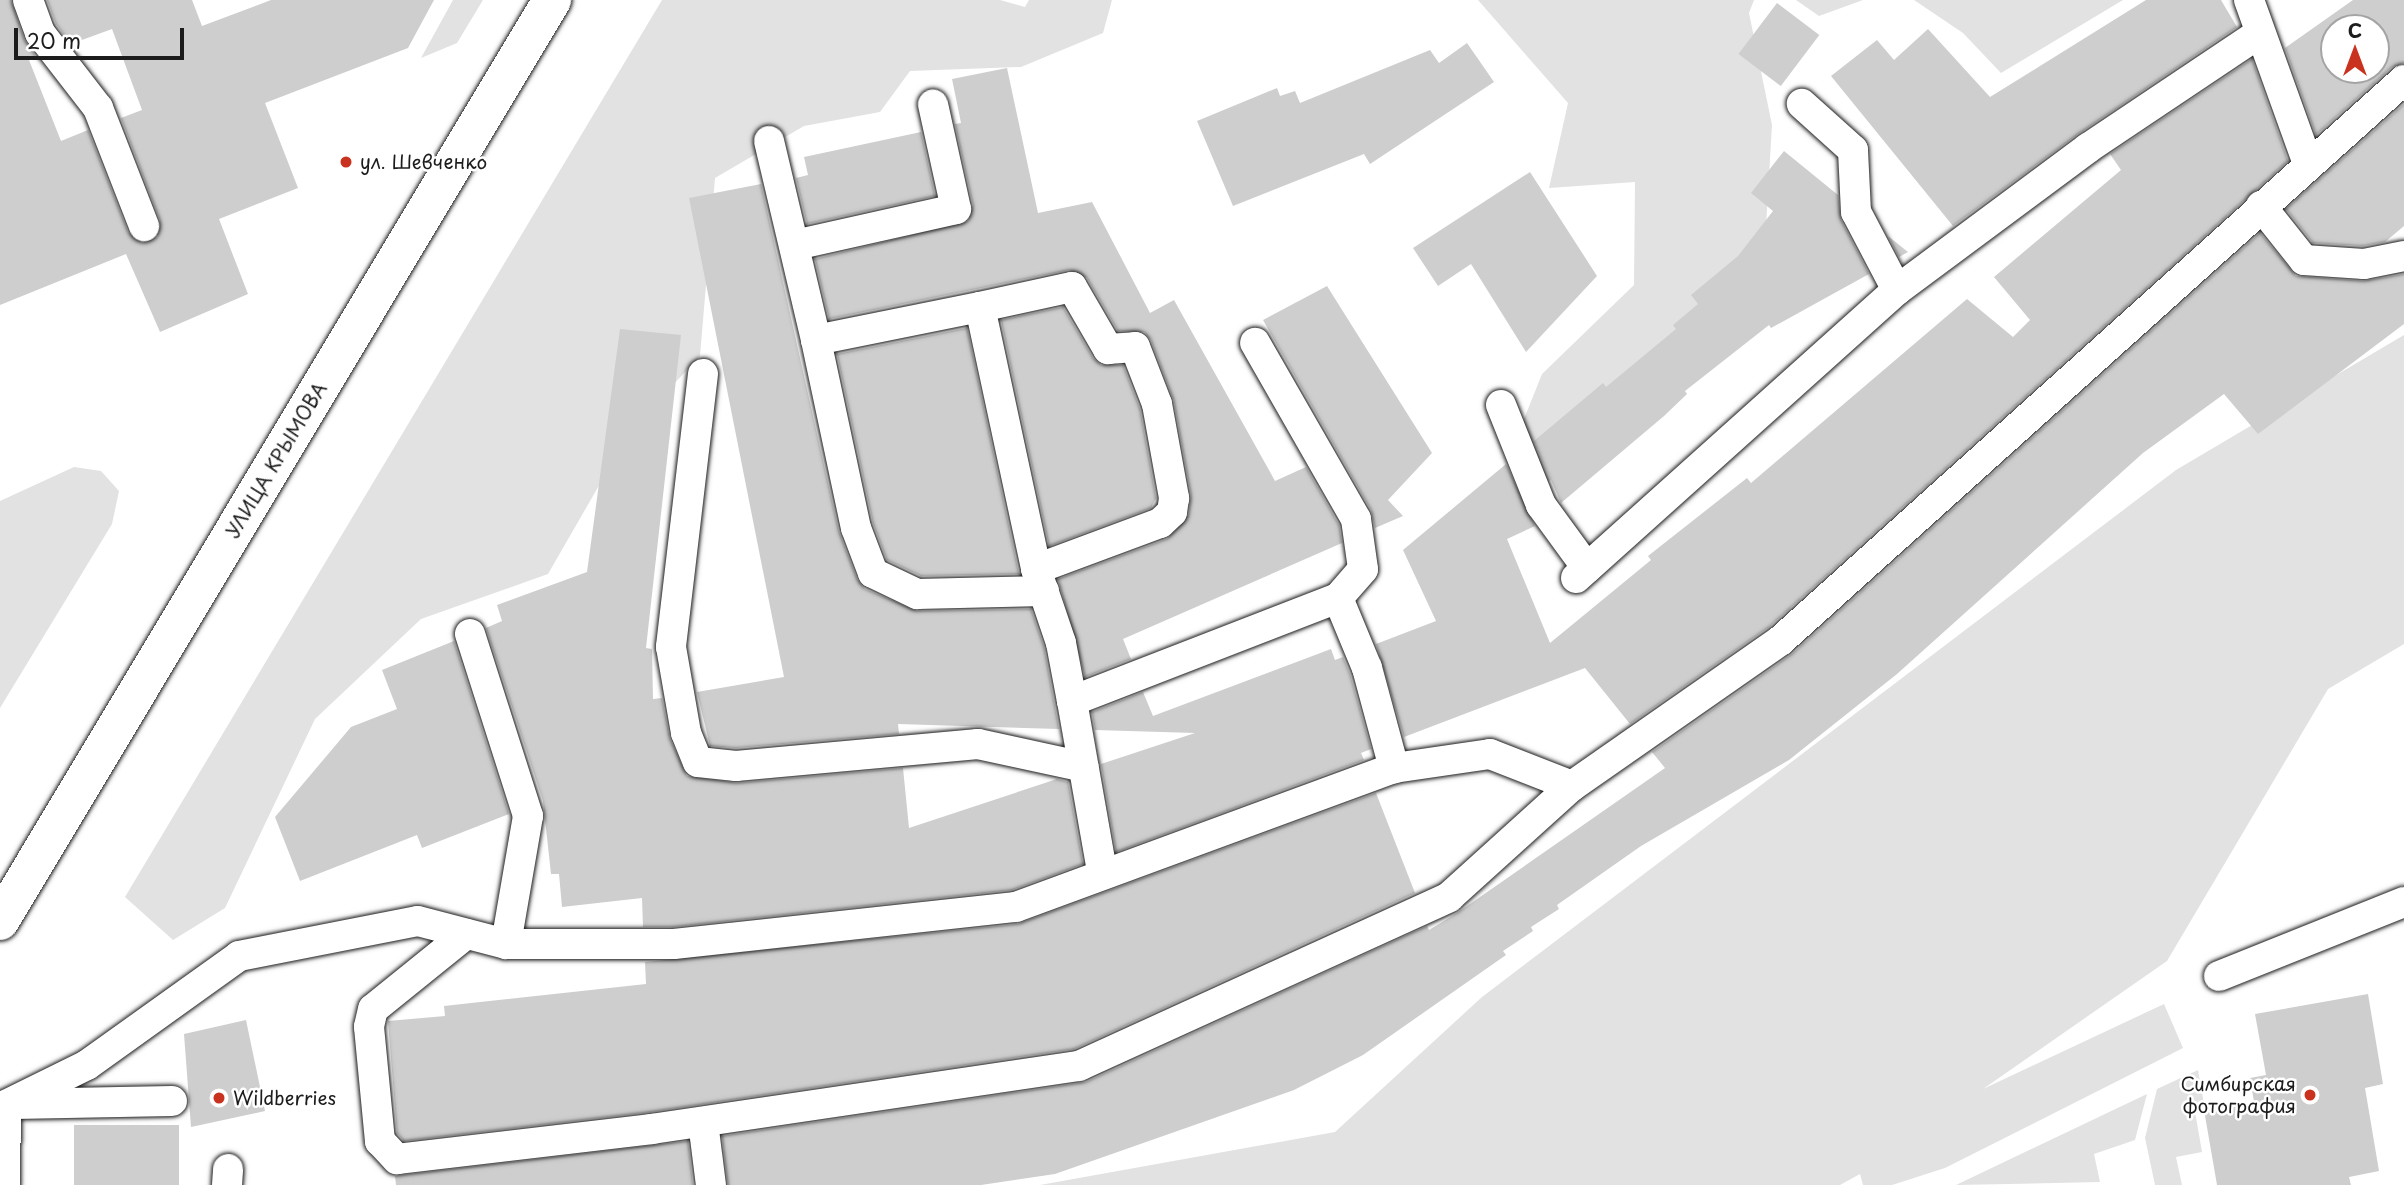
<!DOCTYPE html>
<html>
<head>
<meta charset="utf-8">
<style>
  body { margin:0 }
  #map { position:relative; width:2404px; height:1185px; overflow:hidden; background:#fff; font-family:"Playpen Sans",sans-serif }
  div>[style] { position:absolute }
  .green>* { inset:0; background:#e2e2e2 }
  .building>* { inset:0; background:#cecece; transform-origin:0 0 }
  .roads { filter:drop-shadow(0 0 2px #1c1c1c) drop-shadow(0 0 2px #1c1c1c) }
  .service>* { height:30px; margin:-15px; padding:0 15px; transform-origin:15px; border-radius:15px; background:#fff }
  .tertiary>* { height:38px; margin:-19px; padding:0 19px; transform-origin:19px; border-radius:19px; background:#fff }
  .dots>* { width:19px; height:19px; translate:-50% -50%; box-sizing:border-box; border:4px solid #fff; border-radius:50% }
  span { translate:-50% -50%; white-space:nowrap; text-align:center; line-height:1.15; -webkit-text-stroke:5px #fff; paint-order:stroke }
  .poi-label { font-size:19px; color:#1c1c1c }
  .left { translate:0 -50%; text-align:left }
  .right { translate:-100% -50%; text-align:right }
  .street-label { font-size:19px; color:#1c1c1c }
  .north { position:absolute; left:2320px; top:14px; width:70px; height:70px; box-sizing:border-box; background:#fff; border:2px solid #a4a4a4; border-radius:50%; rotate:0deg; font-size:19px; font-weight:700; line-height:28px; text-align:center; color:#1c1c1c }
  .north::after { content:''; display:block; margin:auto; width:24px; height:32px; background:#c8321e; clip-path:polygon(50% 0,100% 100%,50% 72%,0 100%) }
  .scale { position:absolute; left:14px; top:28px; width:170px; height:32px; box-sizing:border-box; border:4px solid #1c1c1c; border-top:0; padding-left:9px; font-size:21px; line-height:24px; white-space:nowrap; color:#1c1c1c; -webkit-text-stroke:5px #fff; paint-order:stroke }
</style>
</head>
<body>
<div id="map">
  <div class="green">
    <div style="clip-path:polygon(453px 0,483px 0,457px 43px,421px 58px)"></div>
    <div style="clip-path:polygon(662px 0,1000px 0,1025px 7px,1029px 0,1112px 0,1103px 33px,1021px 67px,910px 71px,880px 112px,804px 126px,715px 178px,700px 356px,631px 430px,548px 574px,421px 619px,315px 719px,225px 908px,173px 940px,125px 897px)"></div>
    <div style="clip-path:polygon(1478px 0,1754px 0,1749px 13px,1772px 125px,1764px 261px,1623px 431px,1530px 494px,1512px 449px,1542px 374px,1634px 285px,1635px 182px,1549px 188px,1568px 103px)"></div>
    <div style="clip-path:polygon(1796px 0,1863px 0,1819px 16px)"></div>
    <div style="clip-path:polygon(1914px 0,2123px 0,2001px 73px,1963px 33px)"></div>
    <div style="clip-path:polygon(2404px 335px,2404px 644px,2328px 689px,2167px 961px,1983px 1089px,2164px 1004px,2183px 1048px,1945px 1168px,1892px 1185px,1863px 1185px,1860px 1174px,1840px 1185px,1040px 1185px,1335px 1132px,1482px 997px,2176px 470px)"></div>
    <div style="clip-path:polygon(74px 467px,101px 471px,119px 491px,112px 524px,0 708px,0 501px)"></div>
    <div style="clip-path:polygon(2198px 1070px,2204px 1104px,2194px 1106px,2202px 1152px,2176px 1157px,2182px 1185px,2155px 1185px,2145px 1138px,2157px 1089px)"></div>
    <div style="clip-path:polygon(2147px 1094px,2135px 1140px,2094px 1154px,2100px 1182px,1956px 1185px)"></div>
  </div>
  <div class="building">
    <div style="clip-path:polygon(0 0,11px 0,24px 39px,36px 57px,29px 60px,61px 141px,88px 130px,128px 232px,142px 243px,157px 237px,160px 220px,121px 118px,142px 110px,112px 29px,71px 44px,56px 24px,47px 0,192px 0,202px 26px,271px 0,434px 0,408px 48px,265px 103px,298px 188px,219px 219px,248px 294px,160px 332px,126px 254px,0 305px)"></div>
    <div style="clip-path:polygon(2146px 0,2221px 0,2237px 27px,2078px 134px,1953px 226px,1831px 76px,1877px 40px,1894px 60px,1928px 29px,1990px 97px)"></div>
    <div style="clip-path:polygon(evenodd,2353px 0,2404px 0,2404px 63px,2392px 67px,2316px 135px,2285px 48px,2353px 0,2334px 28px,2376px 28px,2376px 70px,2334px 70px,2334px 28px)"></div>
    <div style="left:1777px;top:3px;width:53px;height:64px;rotate:37deg"></div>
    <div style="clip-path:polygon(1467px 43px,1494px 82px,1370px 164px,1364px 154px,1233px 206px,1197px 121px,1277px 88px,1280px 96px,1295px 91px,1300px 103px,1430px 50px,1439px 63px)"></div>
    <div style="clip-path:polygon(2252px 59px,2288px 161px,1769px 627px,1630px 724px,1585px 668px,1404px 737px,1376px 644px,1436px 621px,1403px 550px,1506px 464px,1535px 526px,1507px 539px,1550px 643px,1651px 560px,1648px 556px,1747px 478px,1751px 483px,1967px 299px,2013px 337px,2030px 320px,1994px 277px,2121px 170px,2110px 154px)"></div>
    <div style="clip-path:polygon(1007px 68px,1038px 213px,1092px 202px,1150px 313px,1174px 300px,1275px 481px,1306px 467px,1339px 525px,1342px 543px,1123px 639px,1131px 659px,1085px 677px,1058px 579px,1167px 539px,1189px 514px,1191px 495px,1174px 401px,1151px 340px,1144px 332px,1118px 331px,1087px 278px,1069px 270px,829px 319px,815px 259px,968px 221px,973px 205px,955px 124px,961px 123px,952px 79px)"></div>
    <div style="clip-path:polygon(2404px 104px,2404px 226px,2385px 242px,2363px 246px,2313px 243px,2286px 209px)"></div>
    <div style="clip-path:polygon(921px 132px,935px 196px,807px 224px,796px 178px,808px 175px,804px 157px)"></div>
    <div style="clip-path:polygon(1784px 151px,1838px 195px,1841px 220px,1869px 274px,1771px 328px,1769px 325px,1685px 391px,1687px 394px,1664px 416px,1561px 503px,1534px 441px,1603px 383px,1606px 387px,1676px 329px,1673px 325px,1698px 304px,1691px 295px,1738px 256px,1773px 211px,1751px 193px)"></div>
    <div style="clip-path:polygon(1530px 172px,1597px 276px,1526px 352px,1471px 264px,1438px 286px,1413px 248px)"></div>
    <div style="clip-path:polygon(761px 184px,839px 532px,857px 579px,865px 589px,917px 611px,1031px 609px,1044px 647px,1059px 729px,898px 724px,899px 734px,736px 748px,710px 746px,697px 692px,784px 677px,689px 198px)"></div>
    <div style="clip-path:polygon(2260px 233px,2296px 276px,2363px 281px,2404px 274px,2404px 324px,2258px 434px,2224px 394px,2143px 453px,1897px 674px,1789px 760px,1641px 846px,1557px 905px,1559px 909px,1531px 927px,1533px 931px,1503px 951px,1506px 955px,1363px 1055px,1294px 1090px,1055px 1174px,981px 1185px,728px 1185px,722px 1136px,1086px 1082px,1427px 926px,1429px 930px,1457px 913px,1665px 768px,1652px 752px,1792px 654px)"></div>
    <div style="clip-path:polygon(1888px 236px,1908px 252px,1899px 257px)"></div>
    <div style="clip-path:polygon(1327px 286px,1432px 453px,1388px 500px,1403px 516px,1375px 528px,1371px 510px,1263px 320px)"></div>
    <div style="clip-path:polygon(1063px 307px,1093px 358px,1101px 365px,1123px 365px,1140px 409px,1156px 498px,1151px 508px,1049px 546px,1001px 320px)"></div>
    <div style="clip-path:polygon(967px 328px,1019px 574px,921px 576px,887px 560px,873px 523px,837px 354px)"></div>
    <div style="clip-path:polygon(620px 329px,681px 335px,646px 648px,652px 649px,653px 699px,662px 698px,670px 739px,687px 776px,737px 783px,903px 768px,909px 828px,1057px 779px,1068px 782px,1083px 864px,1012px 890px,673px 927px,643px 927px,642px 898px,562px 907px,559px 874px,551px 874px,543px 801px,486px 628px,502px 621px,497px 605px,587px 572px)"></div>
    <div style="clip-path:polygon(454px 641px,509px 814px,422px 848px,417px 835px,300px 881px,275px 817px,351px 727px,397px 709px,382px 670px)"></div>
    <div style="clip-path:polygon(1331px 649px,1335px 660px,1343px 657px,1350px 674px,1371px 749px,1361px 753px,1364px 760px,1116px 852px,1101px 764px,1195px 733px,1095px 730px,1092px 712px,1143px 692px,1153px 716px)"></div>
    <div style="clip-path:polygon(1376px 793px,1415px 893px,1074px 1049px,650px 1112px,404px 1141px,397px 1133px,388px 1021px,445px 1016px,444px 1006px,646px 984px,645px 962px,1018px 924px)"></div>
    <div style="clip-path:polygon(2368px 994px,2383px 1084px,2365px 1088px,2379px 1171px,2349px 1177px,2351px 1185px,2217px 1185px,2204px 1110px,2254px 1102px,2250px 1078px,2266px 1075px,2255px 1014px)"></div>
    <div style="clip-path:polygon(246px 1020px,265px 1111px,191px 1127px,184px 1034px)"></div>
    <div style="left:74px;top:1125px;width:105px;height:60px"></div>
    <div style="clip-path:polygon(688px 1141px,693px 1185px,396px 1185px,395px 1176px)"></div>
  </div>
  <div class="roads">
    <div class="service">
      <div style="left:28px;top:0;width:35px;rotate:70deg"></div>
      <div style="left:40px;top:33px;width:95px;rotate:52.3deg"></div>
      <div style="left:98px;top:108px;width:127px;rotate:68.7deg"></div>
      <div style="left:2249px;top:0;width:174px;rotate:70.2deg"></div>
      <div style="left:769px;top:141px;width:204px;rotate:76.7deg"></div>
      <div style="left:816px;top:340px;width:167px;rotate:-11.4deg"></div>
      <div style="left:980px;top:307px;width:268px;rotate:77.9deg"></div>
      <div style="left:1036px;top:569px;width:78px;rotate:71.3deg"></div>
      <div style="left:1061px;top:643px;width:59px;rotate:79.3deg"></div>
      <div style="left:1072px;top:701px;width:285px;rotate:-21.2deg"></div>
      <div style="left:1338px;top:598px;width:38px;rotate:-49deg"></div>
      <div style="left:1363px;top:569px;width:50px;rotate:-98deg"></div>
      <div style="left:1356px;top:519px;width:203px;rotate:-119.8deg"></div>
      <div style="left:2261px;top:206px;width:69px;rotate:51.5deg"></div>
      <div style="left:2304px;top:260px;width:60px;rotate:3.8deg"></div>
      <div style="left:2364px;top:264px;width:41px;rotate:-11.3deg"></div>
      <div style="left:795px;top:245px;width:165px;rotate:-12.6deg"></div>
      <div style="left:956px;top:209px;width:107px;rotate:-102.4deg"></div>
      <div style="left:1897px;top:290px;width:238px;rotate:-36.6deg"></div>
      <div style="left:2088px;top:148px;width:205px;rotate:-33.8deg"></div>
      <div style="left:980px;top:307px;width:94px;rotate:-12.3deg"></div>
      <div style="left:1072px;top:287px;width:72px;rotate:59.9deg"></div>
      <div style="left:1108px;top:349px;width:27px;rotate:-4deg"></div>
      <div style="left:1135px;top:347px;width:61px;rotate:68.9deg"></div>
      <div style="left:1157px;top:404px;width:96px;rotate:79.7deg"></div>
      <div style="left:1174px;top:498px;width:14px;rotate:98deg"></div>
      <div style="left:1172px;top:512px;width:16px;rotate:137deg"></div>
      <div style="left:1160px;top:523px;width:132px;rotate:159.6deg"></div>
      <div style="left:816px;top:340px;width:192px;rotate:78deg"></div>
      <div style="left:856px;top:528px;width:48px;rotate:69.3deg"></div>
      <div style="left:873px;top:573px;width:49px;rotate:25.5deg"></div>
      <div style="left:917px;top:594px;width:127px;rotate:-1.4deg"></div>
      <div style="left:703px;top:374px;width:275px;rotate:96.7deg"></div>
      <div style="left:671px;top:647px;width:87px;rotate:80.1deg"></div>
      <div style="left:686px;top:733px;width:31px;rotate:68deg"></div>
      <div style="left:698px;top:762px;width:38px;rotate:6deg"></div>
      <div style="left:736px;top:766px;width:243px;rotate:-5.2deg"></div>
      <div style="left:978px;top:744px;width:108px;rotate:12.2deg"></div>
      <div style="left:1501px;top:405px;width:108px;rotate:68.2deg"></div>
      <div style="left:1541px;top:505px;width:78px;rotate:53.9deg"></div>
      <div style="left:1576px;top:578px;width:431px;rotate:-41.9deg"></div>
      <div style="left:1897px;top:290px;width:88px;rotate:-117.7deg"></div>
      <div style="left:1856px;top:212px;width:62px;rotate:-92.8deg"></div>
      <div style="left:1853px;top:150px;width:69px;rotate:-138deg"></div>
      <div style="left:1338px;top:598px;width:76px;rotate:67.5deg"></div>
      <div style="left:1367px;top:668px;width:104px;rotate:74.9deg"></div>
      <div style="left:470px;top:634px;width:191px;rotate:72.3deg"></div>
      <div style="left:528px;top:816px;width:130px;rotate:99.8deg"></div>
      <div style="left:1072px;top:701px;width:174px;rotate:80deg"></div>
      <div style="left:466px;top:934px;width:119px;rotate:141.1deg"></div>
      <div style="left:373px;top:1009px;width:18px;rotate:103deg"></div>
      <div style="left:369px;top:1027px;width:115px;rotate:84.5deg"></div>
      <div style="left:380px;top:1141px;width:25px;rotate:47deg"></div>
      <div style="left:397px;top:1159px;width:257px;rotate:-6.7deg"></div>
      <div style="left:652px;top:1129px;width:432px;rotate:-8.4deg"></div>
      <div style="left:1079px;top:1066px;width:407px;rotate:-24.5deg"></div>
      <div style="left:1449px;top:897px;width:166px;rotate:-42.1deg"></div>
      <div style="left:2219px;top:976px;width:199px;rotate:-21.8deg"></div>
      <div style="left:14px;top:1104px;width:158px;rotate:-1.1deg"></div>
      <div style="left:6px;top:1105px;width:90px;rotate:-26.3deg"></div>
      <div style="left:87px;top:1065px;width:187px;rotate:-35.6deg"></div>
      <div style="left:239px;top:956px;width:182px;rotate:-11.1deg"></div>
      <div style="left:418px;top:921px;width:91px;rotate:14.6deg"></div>
      <div style="left:506px;top:944px;width:168px"></div>
      <div style="left:674px;top:944px;width:344px;rotate:-6.2deg"></div>
      <div style="left:1016px;top:907px;width:403px;rotate:-20.2deg"></div>
      <div style="left:1394px;top:768px;width:97px;rotate:-8.3deg"></div>
      <div style="left:1490px;top:754px;width:88px;rotate:21.3deg"></div>
      <div style="left:1572px;top:786px;width:254px;rotate:-34.9deg"></div>
      <div style="left:1780px;top:641px;width:839px;rotate:-41.96deg"></div>
      <div style="left:703px;top:1122px;width:64px;rotate:82.8deg"></div>
      <div style="left:5px;top:1185px;width:80px;rotate:-89.3deg"></div>
      <div style="left:227px;top:1185px;width:16px;rotate:-86deg"></div>
    </div>
    <div class="tertiary">
      <div style="left:0;top:921px;width:1074px;rotate:-59.06deg"></div>
    </div>
  </div>
  <div class="dots">
    <div style="left:346px;top:162px;background:#c8321e"></div>
    <div style="left:2310px;top:1095px;background:#c8321e"></div>
    <div style="left:219px;top:1098px;background:#c8321e"></div>
  </div>
  <div class="poi-label">
    <span class="left" style="left:360px;top:162px">ул. Шевченко</span>
    <span class="right" style="left:2296px;top:1095px">Симбирская<br>фотография</span>
    <span class="left" style="left:233px;top:1098px">Wildberries</span>
  </div>
  <div class="street-label">
    <span style="left:276px;top:460px;rotate:-59deg">УЛИЦА КРЫМОВА</span>
  </div>
  <div class="north">С</div>
  <div class="scale">20 m</div>
</div>
</body>
</html>
